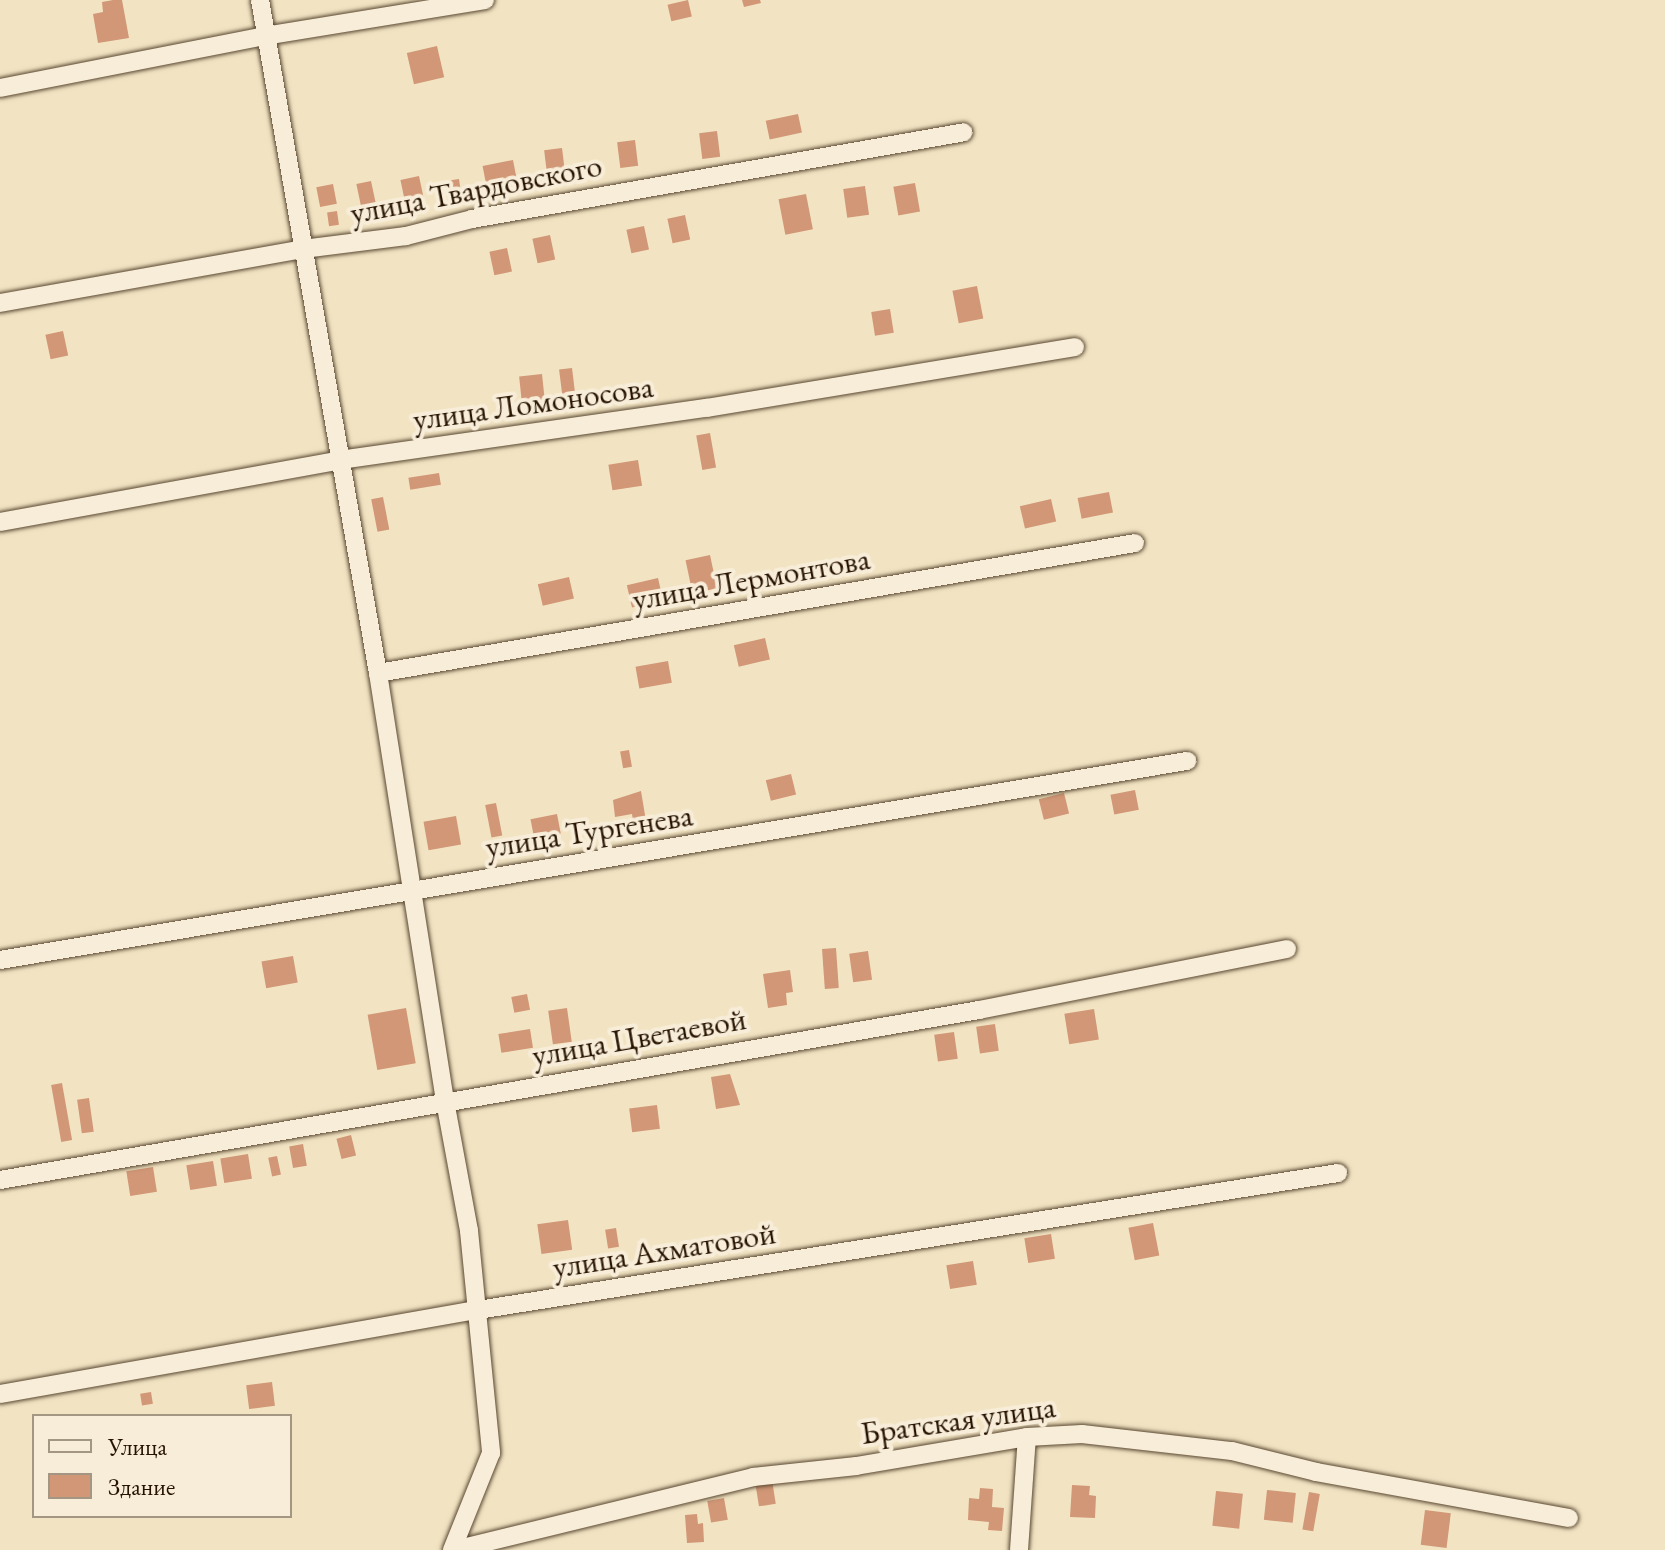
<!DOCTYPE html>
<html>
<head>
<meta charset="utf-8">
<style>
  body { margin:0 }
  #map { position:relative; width:1665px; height:1550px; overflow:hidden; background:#f2e4c3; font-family:"EB Garamond",serif }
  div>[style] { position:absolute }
  .building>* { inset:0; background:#d19776; transform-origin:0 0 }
  .roads { filter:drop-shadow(0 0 2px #594731) drop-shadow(0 0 2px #594731) }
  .minor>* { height:18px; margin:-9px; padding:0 9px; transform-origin:9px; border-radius:9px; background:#f7edd8 }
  span { translate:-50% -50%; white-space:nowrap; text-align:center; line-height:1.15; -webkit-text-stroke:8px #f7edd8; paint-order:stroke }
  .street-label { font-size:32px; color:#261300 }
  .legend { position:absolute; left:32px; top:1414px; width:260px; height:104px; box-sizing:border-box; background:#f7edd8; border:2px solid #a39682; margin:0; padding:10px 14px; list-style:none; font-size:24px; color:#261300 }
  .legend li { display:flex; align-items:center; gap:16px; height:40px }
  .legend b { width:40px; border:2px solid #a39682 }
</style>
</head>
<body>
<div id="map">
  <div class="building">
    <div style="clip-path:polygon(113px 0,122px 0,129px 38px,98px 43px,93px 14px,103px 12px,102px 2px)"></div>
    <div style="left:688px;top:0;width:17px;height:21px;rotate:77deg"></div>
    <div style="clip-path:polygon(742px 0,760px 0,761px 3px,744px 7px)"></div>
    <div style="left:437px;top:46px;width:32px;height:31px;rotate:77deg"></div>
    <div style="left:798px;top:114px;width:19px;height:33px;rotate:78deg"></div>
    <div style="left:717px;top:131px;width:26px;height:18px;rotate:83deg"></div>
    <div style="left:635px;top:140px;width:26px;height:18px;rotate:83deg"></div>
    <div style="left:562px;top:148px;width:25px;height:18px;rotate:83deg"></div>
    <div style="left:513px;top:160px;width:26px;height:31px;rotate:79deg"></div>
    <div style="left:419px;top:176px;width:25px;height:19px;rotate:78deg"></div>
    <div style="left:459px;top:179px;width:21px;height:12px;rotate:82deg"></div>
    <div style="left:371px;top:181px;width:29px;height:15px;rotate:78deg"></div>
    <div style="left:915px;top:183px;width:29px;height:22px;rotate:80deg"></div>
    <div style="left:333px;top:184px;width:20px;height:17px;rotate:79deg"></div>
    <div style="left:865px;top:186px;width:29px;height:22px;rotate:82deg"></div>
    <div style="left:806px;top:194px;width:36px;height:28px;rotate:79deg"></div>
    <div style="left:337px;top:211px;width:14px;height:10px;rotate:82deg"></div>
    <div style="left:685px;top:215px;width:25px;height:18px;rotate:78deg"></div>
    <div style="left:644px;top:226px;width:24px;height:18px;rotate:78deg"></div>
    <div style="left:550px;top:235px;width:25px;height:18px;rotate:78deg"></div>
    <div style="left:507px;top:248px;width:24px;height:18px;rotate:78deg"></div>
    <div style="left:977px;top:286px;width:33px;height:25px;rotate:79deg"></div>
    <div style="left:890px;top:309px;width:24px;height:19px;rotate:81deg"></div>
    <div style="left:63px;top:331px;width:25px;height:18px;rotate:78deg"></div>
    <div style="left:572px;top:368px;width:33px;height:13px;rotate:83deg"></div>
    <div style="left:542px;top:374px;width:30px;height:23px;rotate:84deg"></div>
    <div style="left:710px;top:433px;width:35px;height:14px;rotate:80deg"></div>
    <div style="left:638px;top:460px;width:26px;height:30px;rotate:81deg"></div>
    <div style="left:439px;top:473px;width:12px;height:31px;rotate:81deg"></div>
    <div style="left:1109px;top:492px;width:21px;height:32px;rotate:79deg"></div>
    <div style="left:383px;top:497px;width:33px;height:12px;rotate:79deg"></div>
    <div style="left:1051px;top:499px;width:23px;height:32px;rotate:77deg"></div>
    <div style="left:710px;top:555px;width:34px;height:25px;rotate:78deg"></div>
    <div style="left:569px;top:577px;width:22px;height:32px;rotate:77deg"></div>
    <div style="left:658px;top:578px;width:23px;height:32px;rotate:77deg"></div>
    <div style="left:765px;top:638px;width:22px;height:32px;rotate:77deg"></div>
    <div style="left:668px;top:661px;width:22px;height:33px;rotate:80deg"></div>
    <div style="left:629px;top:750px;width:17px;height:9px;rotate:80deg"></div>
    <div style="left:791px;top:774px;width:21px;height:26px;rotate:76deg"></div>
    <div style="left:1135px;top:790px;width:20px;height:25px;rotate:79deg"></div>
    <div style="clip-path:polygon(641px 791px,647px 827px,634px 829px,632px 814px,615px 817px,613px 800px)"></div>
    <div style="left:1064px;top:793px;width:21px;height:26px;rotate:76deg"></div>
    <div style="left:496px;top:803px;width:33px;height:11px;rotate:79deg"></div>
    <div style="left:557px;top:814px;width:20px;height:27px;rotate:79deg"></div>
    <div style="left:456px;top:816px;width:29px;height:33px;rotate:80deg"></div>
    <div style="left:836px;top:948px;width:40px;height:14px;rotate:86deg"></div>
    <div style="left:868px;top:951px;width:29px;height:19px;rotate:82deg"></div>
    <div style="left:293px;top:956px;width:27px;height:32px;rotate:80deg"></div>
    <div style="clip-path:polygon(790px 970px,793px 992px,786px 993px,787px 1005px,768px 1008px,763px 974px)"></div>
    <div style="left:527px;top:994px;width:16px;height:16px;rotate:79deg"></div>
    <div style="left:406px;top:1008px;width:56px;height:39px;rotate:80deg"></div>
    <div style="left:567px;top:1008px;width:34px;height:19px;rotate:82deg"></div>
    <div style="left:1094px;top:1009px;width:31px;height:30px;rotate:81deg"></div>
    <div style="left:995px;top:1024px;width:27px;height:19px;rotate:82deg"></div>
    <div style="left:530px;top:1029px;width:19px;height:32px;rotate:81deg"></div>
    <div style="left:954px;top:1032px;width:27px;height:20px;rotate:82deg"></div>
    <div style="clip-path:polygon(730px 1074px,740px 1105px,716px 1109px,711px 1077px)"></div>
    <div style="left:62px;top:1083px;width:58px;height:11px;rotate:80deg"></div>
    <div style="left:89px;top:1098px;width:34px;height:12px;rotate:82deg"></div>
    <div style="left:657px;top:1105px;width:24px;height:28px;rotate:83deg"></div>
    <div style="left:351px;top:1135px;width:21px;height:15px;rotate:76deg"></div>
    <div style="left:303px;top:1144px;width:22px;height:14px;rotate:80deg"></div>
    <div style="left:248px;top:1154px;width:25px;height:28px;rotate:81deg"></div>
    <div style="left:277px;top:1156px;width:19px;height:9px;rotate:78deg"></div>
    <div style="left:213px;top:1161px;width:25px;height:27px;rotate:81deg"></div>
    <div style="left:153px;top:1167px;width:25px;height:27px;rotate:81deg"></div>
    <div style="left:568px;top:1220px;width:30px;height:31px;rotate:82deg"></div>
    <div style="left:1153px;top:1223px;width:33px;height:25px;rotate:79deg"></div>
    <div style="left:616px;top:1228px;width:19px;height:11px;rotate:81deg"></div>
    <div style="left:1051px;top:1234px;width:25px;height:27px;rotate:81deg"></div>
    <div style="left:973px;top:1261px;width:24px;height:27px;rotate:81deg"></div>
    <div style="left:272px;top:1382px;width:24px;height:26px;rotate:83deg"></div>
    <div style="left:151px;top:1392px;width:12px;height:11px;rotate:81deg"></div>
    <div style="left:772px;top:1480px;width:24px;height:17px;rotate:81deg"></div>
    <div style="clip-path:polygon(1072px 1485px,1090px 1486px,1089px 1495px,1096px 1496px,1095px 1518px,1070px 1517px)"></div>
    <div style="clip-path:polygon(980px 1488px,993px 1489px,992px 1507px,1004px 1508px,1002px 1531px,988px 1530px,989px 1522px,968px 1520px,969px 1498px,979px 1499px)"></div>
    <div style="left:1267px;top:1490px;width:29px;height:30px;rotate:6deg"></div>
    <div style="left:1216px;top:1491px;width:27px;height:35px;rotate:6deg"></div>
    <div style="left:1309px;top:1492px;width:11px;height:38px;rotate:10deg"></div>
    <div style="left:724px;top:1498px;width:22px;height:17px;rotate:80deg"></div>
    <div style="left:1425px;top:1510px;width:26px;height:35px;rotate:7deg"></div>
    <div style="clip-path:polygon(697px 1514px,698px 1524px,703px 1523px,704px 1542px,687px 1543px,685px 1515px)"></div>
  </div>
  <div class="roads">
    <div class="minor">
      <div style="left:260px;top:0;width:683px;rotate:80.06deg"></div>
      <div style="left:378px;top:673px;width:433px;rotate:81.1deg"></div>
      <div style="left:445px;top:1101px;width:132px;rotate:79.5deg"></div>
      <div style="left:469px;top:1231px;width:223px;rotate:84.3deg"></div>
      <div style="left:491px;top:1453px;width:105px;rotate:111.9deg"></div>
      <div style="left:0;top:88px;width:270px;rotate:-11.1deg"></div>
      <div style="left:265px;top:36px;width:223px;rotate:-9.3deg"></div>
      <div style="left:0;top:303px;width:308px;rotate:-10.1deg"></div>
      <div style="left:303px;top:249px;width:104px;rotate:-7.2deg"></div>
      <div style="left:406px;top:236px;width:68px;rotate:-14.4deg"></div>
      <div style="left:472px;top:219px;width:499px;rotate:-10deg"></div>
      <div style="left:0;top:522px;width:346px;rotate:-10.3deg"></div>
      <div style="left:340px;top:460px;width:371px;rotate:-8.1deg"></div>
      <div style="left:707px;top:408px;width:373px;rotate:-9.4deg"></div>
      <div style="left:378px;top:673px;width:768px;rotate:-9.74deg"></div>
      <div style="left:0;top:960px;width:1204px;rotate:-9.52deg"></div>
      <div style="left:0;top:1180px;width:994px;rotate:-9.85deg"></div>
      <div style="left:979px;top:1010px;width:314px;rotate:-11.2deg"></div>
      <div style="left:0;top:1394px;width:485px;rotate:-10deg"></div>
      <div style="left:478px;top:1310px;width:871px;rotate:-9.05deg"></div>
      <div style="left:454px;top:1550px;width:308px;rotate:-13.7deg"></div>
      <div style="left:753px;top:1477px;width:104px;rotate:-6.1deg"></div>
      <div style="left:856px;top:1466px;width:173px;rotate:-9.6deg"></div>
      <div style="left:1027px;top:1437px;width:55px;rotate:-3.1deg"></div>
      <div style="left:1082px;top:1434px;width:151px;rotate:6.5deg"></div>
      <div style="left:1232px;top:1451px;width:87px;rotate:14deg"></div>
      <div style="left:1316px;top:1472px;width:257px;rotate:10.3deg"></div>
      <div style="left:1019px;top:1550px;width:113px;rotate:-86deg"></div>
    </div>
  </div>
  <div class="street-label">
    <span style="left:476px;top:189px;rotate:-11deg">улица Твардовского</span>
    <span style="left:533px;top:403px;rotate:-8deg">улица Ломоносова</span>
    <span style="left:751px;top:579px;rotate:-10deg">улица Лермонтова</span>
    <span style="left:589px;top:831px;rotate:-9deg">улица Тургенева</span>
    <span style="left:639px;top:1037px;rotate:-10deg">улица Цветаевой</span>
    <span style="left:664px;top:1250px;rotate:-9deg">улица Ахматовой</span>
    <span style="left:958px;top:1420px;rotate:-8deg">Братская улица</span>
  </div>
  <ul class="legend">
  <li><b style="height:10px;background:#f7edd8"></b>Улица</li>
  <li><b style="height:22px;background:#d19776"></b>Здание</li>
  </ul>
</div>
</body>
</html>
